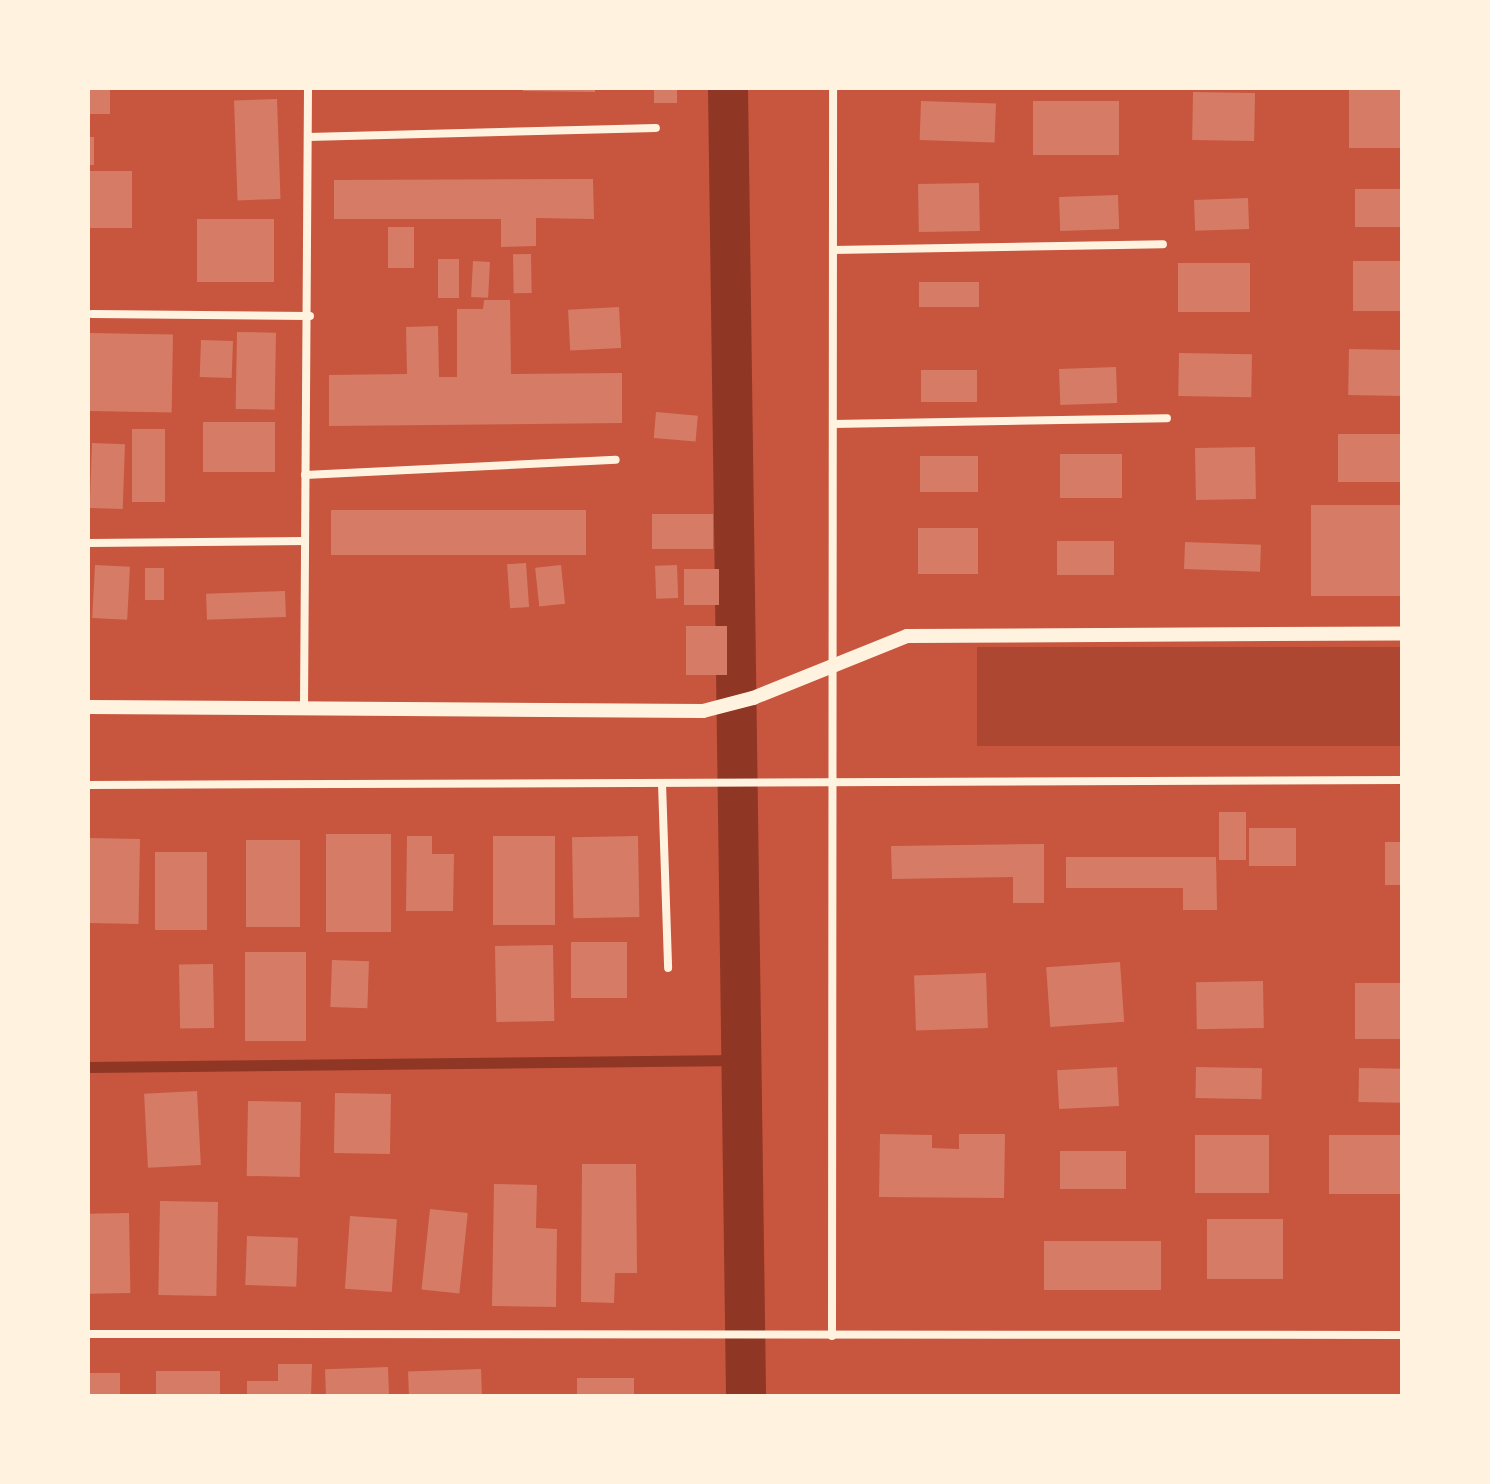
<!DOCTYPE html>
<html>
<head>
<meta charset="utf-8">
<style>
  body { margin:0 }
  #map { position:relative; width:1490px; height:1484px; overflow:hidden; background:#c8553d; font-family:"Archivo Narrow",sans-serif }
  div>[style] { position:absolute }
  .green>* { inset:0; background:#ae4732; transform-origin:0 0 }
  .stream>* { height:11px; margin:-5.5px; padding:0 5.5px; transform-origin:5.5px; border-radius:5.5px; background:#8f3625 }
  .canal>* { height:40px; margin:-20px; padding:0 20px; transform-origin:20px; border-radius:20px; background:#8f3625 }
  .building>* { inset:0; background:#d67c66; transform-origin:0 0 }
  .minor>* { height:8px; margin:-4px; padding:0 4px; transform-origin:4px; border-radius:4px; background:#fff3e0 }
  .tertiary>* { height:14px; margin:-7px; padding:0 7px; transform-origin:7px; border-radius:7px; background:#fff3e0 }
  span { translate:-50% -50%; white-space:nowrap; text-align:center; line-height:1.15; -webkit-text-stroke:6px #fff3e0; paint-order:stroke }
  .frame { position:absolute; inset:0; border:90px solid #fff3e0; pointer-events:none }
</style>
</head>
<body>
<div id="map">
  <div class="green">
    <div style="left:977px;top:647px;width:425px;height:99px"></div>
  </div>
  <div class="stream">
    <div style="left:88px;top:1067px;width:653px;rotate:-0.61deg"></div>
  </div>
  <div class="canal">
    <div style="left:728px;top:88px;width:1308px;rotate:89.21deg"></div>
  </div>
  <div class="building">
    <div style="left:88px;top:88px;width:22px;height:26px"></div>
    <div style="clip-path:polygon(523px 88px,595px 88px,595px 92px,523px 91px)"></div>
    <div style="left:654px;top:88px;width:23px;height:15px"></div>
    <div style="left:1349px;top:88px;width:53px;height:60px"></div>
    <div style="left:1193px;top:92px;width:62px;height:48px;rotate:1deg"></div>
    <div style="left:277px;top:99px;width:100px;height:43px;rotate:88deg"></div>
    <div style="left:921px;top:101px;width:75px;height:39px;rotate:2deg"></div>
    <div style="left:1119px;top:101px;width:54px;height:86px;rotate:90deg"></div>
    <div style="left:88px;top:137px;width:6px;height:28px"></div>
    <div style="left:132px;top:171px;width:57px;height:44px;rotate:90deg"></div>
    <div style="clip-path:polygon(593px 179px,594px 219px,536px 218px,536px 246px,501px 247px,501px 219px,334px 219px,334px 180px)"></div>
    <div style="left:979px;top:183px;width:48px;height:61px;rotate:89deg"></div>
    <div style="left:1402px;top:189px;width:38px;height:47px;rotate:90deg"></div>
    <div style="left:1118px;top:195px;width:34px;height:59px;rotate:88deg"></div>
    <div style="left:1248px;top:198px;width:31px;height:54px;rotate:88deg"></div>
    <div style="left:197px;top:219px;width:77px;height:63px"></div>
    <div style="left:388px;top:227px;width:26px;height:41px"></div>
    <div style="left:531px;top:254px;width:39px;height:18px;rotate:89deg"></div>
    <div style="left:459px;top:259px;width:39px;height:21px;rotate:90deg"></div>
    <div style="left:473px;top:261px;width:17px;height:36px;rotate:3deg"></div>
    <div style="left:1402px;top:261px;width:50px;height:49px;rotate:90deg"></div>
    <div style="left:1178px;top:263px;width:72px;height:49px"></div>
    <div style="left:979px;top:282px;width:25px;height:60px;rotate:90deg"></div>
    <div style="clip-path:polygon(484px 300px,510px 300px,511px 374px,622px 373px,622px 423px,329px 426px,329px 375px,407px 374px,406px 327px,438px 326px,439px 377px,457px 377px,457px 309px,483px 309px)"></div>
    <div style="left:619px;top:307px;width:41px;height:51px;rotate:87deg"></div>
    <div style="left:237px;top:332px;width:39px;height:77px;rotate:1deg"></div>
    <div style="left:90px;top:333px;width:83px;height:78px;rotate:1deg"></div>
    <div style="left:201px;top:340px;width:32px;height:37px;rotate:2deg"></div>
    <div style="left:1349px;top:349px;width:53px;height:46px;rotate:1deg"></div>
    <div style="left:1179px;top:353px;width:73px;height:43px;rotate:1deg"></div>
    <div style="left:1116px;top:367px;width:36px;height:57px;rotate:88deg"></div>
    <div style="left:921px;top:370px;width:56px;height:32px"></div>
    <div style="left:656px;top:412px;width:42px;height:26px;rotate:5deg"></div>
    <div style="left:203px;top:422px;width:72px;height:50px"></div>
    <div style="left:132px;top:429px;width:33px;height:73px"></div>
    <div style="left:1338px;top:434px;width:64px;height:48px"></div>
    <div style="left:92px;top:443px;width:33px;height:65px;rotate:2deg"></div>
    <div style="left:1255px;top:447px;width:52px;height:60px;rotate:89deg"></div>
    <div style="left:1122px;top:454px;width:44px;height:62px;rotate:90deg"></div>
    <div style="left:920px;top:456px;width:58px;height:36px"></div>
    <div style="left:1402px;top:505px;width:91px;height:91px;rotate:90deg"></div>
    <div style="left:586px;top:510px;width:45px;height:255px;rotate:90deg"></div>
    <div style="left:713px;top:514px;width:35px;height:61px;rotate:90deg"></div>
    <div style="left:918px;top:528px;width:60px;height:46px"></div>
    <div style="left:1057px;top:541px;width:57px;height:34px"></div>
    <div style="left:1185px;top:542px;width:76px;height:27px;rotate:2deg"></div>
    <div style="left:526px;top:563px;width:44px;height:19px;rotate:86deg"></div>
    <div style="left:95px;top:565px;width:35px;height:53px;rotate:3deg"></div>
    <div style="left:561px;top:565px;width:39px;height:26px;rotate:84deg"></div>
    <div style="left:677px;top:565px;width:33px;height:22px;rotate:88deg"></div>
    <div style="left:145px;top:568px;width:19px;height:32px"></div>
    <div style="left:684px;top:569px;width:35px;height:36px"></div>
    <div style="left:285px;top:591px;width:26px;height:79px;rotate:88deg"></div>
    <div style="left:686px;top:626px;width:41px;height:49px"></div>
    <div style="left:1219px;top:812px;width:27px;height:48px"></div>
    <div style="left:1249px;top:828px;width:47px;height:38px"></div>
    <div style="left:326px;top:834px;width:65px;height:98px"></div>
    <div style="clip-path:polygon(407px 836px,432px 836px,432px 854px,454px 854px,453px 911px,406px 911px)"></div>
    <div style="left:493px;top:836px;width:62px;height:89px"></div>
    <div style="left:638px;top:836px;width:81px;height:66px;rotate:89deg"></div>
    <div style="left:88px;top:838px;width:52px;height:85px;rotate:1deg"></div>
    <div style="left:246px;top:840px;width:54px;height:87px"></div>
    <div style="left:1385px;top:842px;width:17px;height:43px"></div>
    <div style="clip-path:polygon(1044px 844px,1044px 903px,1013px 903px,1013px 877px,892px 879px,891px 846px)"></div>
    <div style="left:155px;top:852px;width:52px;height:78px"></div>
    <div style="clip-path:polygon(1066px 857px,1216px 857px,1217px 910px,1183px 910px,1183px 888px,1066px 888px)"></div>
    <div style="left:571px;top:942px;width:56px;height:56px"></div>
    <div style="left:553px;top:945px;width:76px;height:58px;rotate:89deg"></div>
    <div style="left:245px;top:952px;width:61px;height:89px"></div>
    <div style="left:332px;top:960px;width:37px;height:47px;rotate:2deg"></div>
    <div style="left:1120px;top:962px;width:60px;height:74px;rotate:86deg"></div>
    <div style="left:213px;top:964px;width:64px;height:34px;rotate:89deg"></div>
    <div style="left:986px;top:973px;width:55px;height:72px;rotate:88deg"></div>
    <div style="left:1263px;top:981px;width:47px;height:67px;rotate:89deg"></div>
    <div style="left:1402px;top:983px;width:56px;height:47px;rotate:90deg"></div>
    <div style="left:1117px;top:1067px;width:39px;height:60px;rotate:87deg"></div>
    <div style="left:1196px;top:1067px;width:66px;height:31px;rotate:1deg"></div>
    <div style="left:1359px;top:1068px;width:43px;height:34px;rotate:1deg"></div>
    <div style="left:197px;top:1091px;width:74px;height:53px;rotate:87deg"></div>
    <div style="left:335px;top:1093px;width:56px;height:60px;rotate:1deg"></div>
    <div style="left:248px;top:1101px;width:53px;height:75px;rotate:1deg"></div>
    <div style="clip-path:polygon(880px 1134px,932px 1135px,932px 1148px,959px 1149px,959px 1134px,1005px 1134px,1004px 1198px,879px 1197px)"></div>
    <div style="left:1195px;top:1135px;width:74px;height:58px"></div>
    <div style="left:1402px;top:1135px;width:59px;height:73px;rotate:90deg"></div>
    <div style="left:1126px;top:1151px;width:38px;height:66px;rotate:90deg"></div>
    <div style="clip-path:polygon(582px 1164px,636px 1164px,637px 1273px,615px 1273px,614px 1303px,581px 1302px)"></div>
    <div style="clip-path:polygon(494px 1184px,537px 1185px,536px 1228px,557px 1229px,556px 1307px,492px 1306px)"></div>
    <div style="left:160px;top:1201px;width:58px;height:94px;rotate:1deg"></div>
    <div style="left:430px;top:1209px;width:38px;height:81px;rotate:6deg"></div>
    <div style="left:129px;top:1213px;width:80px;height:41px;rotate:89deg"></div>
    <div style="left:350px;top:1216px;width:47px;height:73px;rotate:4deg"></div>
    <div style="left:1283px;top:1219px;width:60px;height:76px;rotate:90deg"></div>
    <div style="left:247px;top:1236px;width:51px;height:49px;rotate:2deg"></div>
    <div style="left:1044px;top:1241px;width:117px;height:49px"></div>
    <div style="clip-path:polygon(278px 1364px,312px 1364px,311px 1396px,247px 1396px,247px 1381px,278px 1381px)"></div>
    <div style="left:388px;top:1367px;width:29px;height:63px;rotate:88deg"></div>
    <div style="left:481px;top:1369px;width:27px;height:73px;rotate:88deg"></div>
    <div style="left:156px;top:1371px;width:64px;height:25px"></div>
    <div style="left:120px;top:1373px;width:23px;height:32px;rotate:90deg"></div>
    <div style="left:577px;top:1378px;width:57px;height:18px"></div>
  </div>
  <div class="minor">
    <div style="left:308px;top:137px;width:348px;rotate:-1.5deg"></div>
    <div style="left:833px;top:250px;width:330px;rotate:-1deg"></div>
    <div style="left:92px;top:314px;width:218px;rotate:0.5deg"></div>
    <div style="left:833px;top:424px;width:334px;rotate:-1deg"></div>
    <div style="left:305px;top:475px;width:311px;rotate:-2.8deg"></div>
    <div style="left:88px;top:543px;width:216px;rotate:-0.5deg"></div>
    <div style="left:304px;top:708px;width:620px;rotate:-89.63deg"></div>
    <div style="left:662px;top:783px;width:185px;rotate:88.1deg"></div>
    <div style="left:88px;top:785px;width:1314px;rotate:-0.22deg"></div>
    <div style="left:88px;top:1334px;width:1314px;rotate:0.04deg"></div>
    <div style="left:832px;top:1336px;width:1248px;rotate:-89.95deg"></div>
  </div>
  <div class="tertiary">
    <div style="left:88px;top:707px;width:615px;rotate:0.37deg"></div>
    <div style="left:703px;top:711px;width:52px;rotate:-14.6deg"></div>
    <div style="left:753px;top:698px;width:166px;rotate:-21.9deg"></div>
    <div style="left:907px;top:636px;width:495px;rotate:-0.3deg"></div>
  </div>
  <div class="frame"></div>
</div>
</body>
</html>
